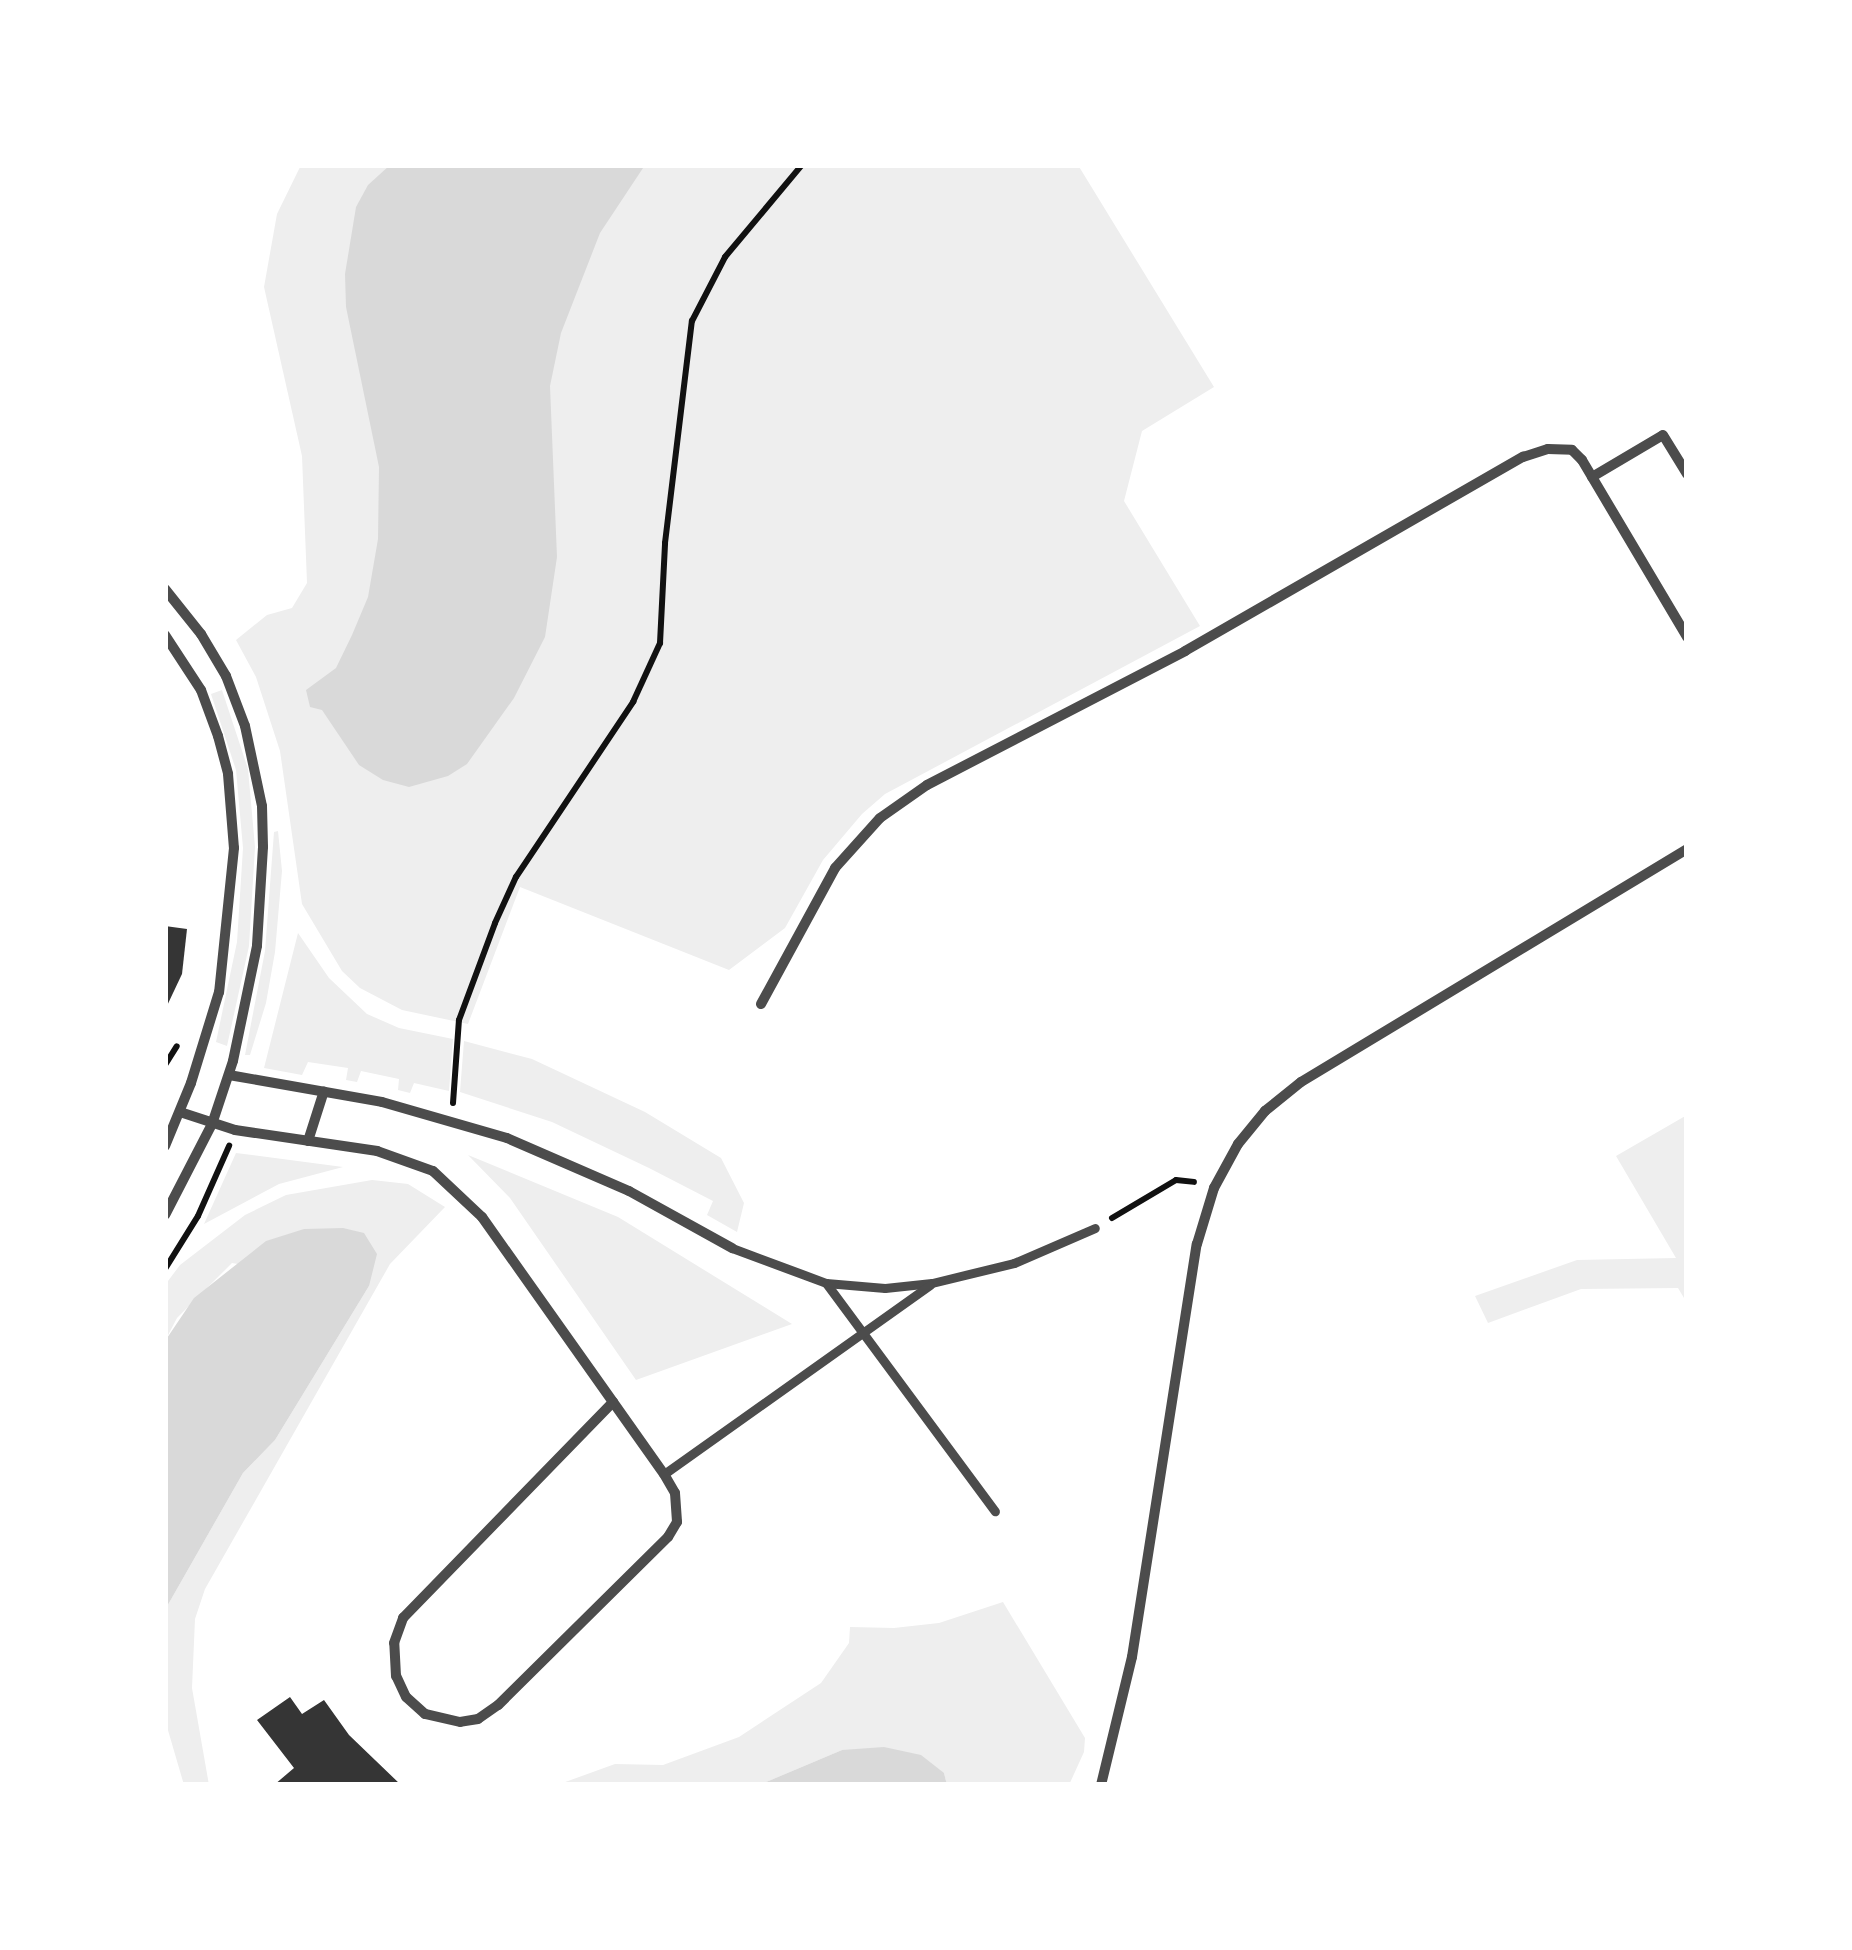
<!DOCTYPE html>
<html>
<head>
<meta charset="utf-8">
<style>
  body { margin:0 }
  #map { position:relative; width:1852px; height:1950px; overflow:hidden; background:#fff; font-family:Inter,sans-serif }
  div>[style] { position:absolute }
  .green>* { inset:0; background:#eee }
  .water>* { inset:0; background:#d9d9d9 }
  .building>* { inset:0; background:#353535 }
  .path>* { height:6px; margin:-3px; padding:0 3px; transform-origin:3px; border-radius:3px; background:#111 }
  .pedestrian>* { height:9px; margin:-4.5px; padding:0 4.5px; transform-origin:4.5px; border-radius:4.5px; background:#4c4c4c }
  .minor>* { height:10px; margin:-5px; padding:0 5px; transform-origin:5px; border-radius:5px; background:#4c4c4c }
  span { translate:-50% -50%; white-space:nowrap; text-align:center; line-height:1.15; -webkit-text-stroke:10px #fff; paint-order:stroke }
  .frame { position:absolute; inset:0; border:168px solid #fff; pointer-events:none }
</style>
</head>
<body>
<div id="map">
  <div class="green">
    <div style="clip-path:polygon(301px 165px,1078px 165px,1214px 387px,1142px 431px,1124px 501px,1200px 626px,885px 794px,862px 814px,823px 860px,785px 928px,729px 970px,520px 887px,468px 1024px,402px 1010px,360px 988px,342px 971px,302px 904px,280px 751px,256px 677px,236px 640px,267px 615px,292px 608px,307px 583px,302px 456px,264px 287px,277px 214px)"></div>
    <div style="clip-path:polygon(222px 690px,248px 769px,255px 847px,249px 946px,227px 1046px,216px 1042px,237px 942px,243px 848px,236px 770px,211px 694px)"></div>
    <div style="clip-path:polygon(278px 831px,282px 871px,275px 952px,266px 1003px,250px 1055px,245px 1055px,265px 951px,274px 832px)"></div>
    <div style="clip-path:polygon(298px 933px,329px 978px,367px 1014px,399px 1028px,453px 1039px,449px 1091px,414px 1083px,410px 1093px,398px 1090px,399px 1079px,361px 1071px,357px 1082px,346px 1080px,348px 1068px,308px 1062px,302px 1075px,264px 1068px)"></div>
    <div style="clip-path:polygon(464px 1041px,532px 1059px,645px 1112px,721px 1158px,744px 1203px,737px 1232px,707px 1215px,713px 1201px,649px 1168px,552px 1122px,460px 1092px)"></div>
    <div style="clip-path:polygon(1687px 1115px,1687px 1303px,1678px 1288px,1581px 1289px,1488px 1323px,1475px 1296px,1577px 1260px,1676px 1258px,1616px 1156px)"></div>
    <div style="clip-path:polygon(236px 1153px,343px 1167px,279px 1184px,204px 1224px)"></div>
    <div style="clip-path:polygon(468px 1155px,618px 1217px,792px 1324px,636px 1380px,510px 1198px)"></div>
    <div style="clip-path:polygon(372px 1180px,408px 1184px,445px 1207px,390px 1264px,205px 1589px,195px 1619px,192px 1688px,209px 1785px,184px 1785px,165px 1720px,165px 1610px,243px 1473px,275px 1440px,369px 1286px,232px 1263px,177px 1318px,165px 1341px,165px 1285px,180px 1265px,245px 1215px,286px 1195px)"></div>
    <div style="clip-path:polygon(1003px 1602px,1085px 1738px,1084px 1752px,1069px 1785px,947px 1785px,944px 1773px,842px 1750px,759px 1785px,557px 1785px,615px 1764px,663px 1765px,739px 1737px,821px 1683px,849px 1643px,850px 1627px,894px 1628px,939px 1623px)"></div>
  </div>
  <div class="water">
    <div style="clip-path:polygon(390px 165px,645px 165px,600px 233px,561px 333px,550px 386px,557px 557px,545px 637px,514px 698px,467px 764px,448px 776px,409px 787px,383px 780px,359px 765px,322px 710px,310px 707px,306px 690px,336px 668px,352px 635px,368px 597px,378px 539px,379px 467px,346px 307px,345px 274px,356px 207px,368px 185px)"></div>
    <div style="clip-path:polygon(343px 1228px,364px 1233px,377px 1254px,369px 1286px,275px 1440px,243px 1473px,165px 1610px,165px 1341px,194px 1298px,266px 1241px,304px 1229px)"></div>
    <div style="clip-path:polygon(884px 1747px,921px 1755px,944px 1773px,947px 1785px,759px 1785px,842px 1750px)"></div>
  </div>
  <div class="building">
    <div style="clip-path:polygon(165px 926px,187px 929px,182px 974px,165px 1010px)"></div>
    <div style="clip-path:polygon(290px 1697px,302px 1714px,324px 1700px,349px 1735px,401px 1785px,274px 1785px,294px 1768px,257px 1720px)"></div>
  </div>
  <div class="path">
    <div style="left:165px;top:1065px;width:22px;rotate:-58deg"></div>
    <div style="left:453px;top:1103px;width:83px;rotate:-85.9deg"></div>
    <div style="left:459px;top:1020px;width:103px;rotate:-69.6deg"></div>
    <div style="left:495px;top:923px;width:51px;rotate:-65.5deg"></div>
    <div style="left:516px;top:877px;width:211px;rotate:-56.2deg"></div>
    <div style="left:633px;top:702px;width:65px;rotate:-65.4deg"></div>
    <div style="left:660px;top:643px;width:100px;rotate:-87.1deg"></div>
    <div style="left:665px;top:543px;width:224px;rotate:-83.1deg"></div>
    <div style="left:692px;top:321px;width:72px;rotate:-62.7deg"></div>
    <div style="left:725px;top:257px;width:120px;rotate:-50.1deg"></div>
    <div style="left:1112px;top:1218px;width:74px;rotate:-30.7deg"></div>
    <div style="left:1176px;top:1180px;width:18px;rotate:6deg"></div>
    <div style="left:165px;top:1269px;width:62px;rotate:-58.1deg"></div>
    <div style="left:198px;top:1216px;width:77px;rotate:-66.1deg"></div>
  </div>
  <div class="pedestrian">
    <div style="left:732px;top:1248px;width:100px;rotate:20.4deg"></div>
    <div style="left:826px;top:1283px;width:59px;rotate:4.8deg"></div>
    <div style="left:885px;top:1288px;width:47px;rotate:-6.1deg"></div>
    <div style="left:932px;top:1283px;width:84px;rotate:-13.7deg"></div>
    <div style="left:1014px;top:1263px;width:88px;rotate:-23.4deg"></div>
    <div style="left:826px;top:1283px;width:284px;rotate:53.5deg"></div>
    <div style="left:664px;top:1474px;width:326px;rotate:-35.4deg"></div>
  </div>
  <div class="minor">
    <div style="left:1592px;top:477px;width:82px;rotate:-30.6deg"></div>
    <div style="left:1663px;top:435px;width:46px;rotate:58.4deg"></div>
    <div style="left:165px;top:589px;width:58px;rotate:51.3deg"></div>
    <div style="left:201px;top:634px;width:49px;rotate:59.2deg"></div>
    <div style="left:226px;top:676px;width:53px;rotate:69.2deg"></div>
    <div style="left:245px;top:726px;width:82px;rotate:78deg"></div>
    <div style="left:262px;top:806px;width:41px;rotate:88.6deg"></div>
    <div style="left:263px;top:847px;width:99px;rotate:93.5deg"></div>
    <div style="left:257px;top:946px;width:117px;rotate:101.8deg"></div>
    <div style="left:233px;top:1061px;width:66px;rotate:108.4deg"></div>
    <div style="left:212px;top:1124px;width:102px;rotate:117.3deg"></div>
    <div style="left:165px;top:635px;width:66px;rotate:56.8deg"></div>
    <div style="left:201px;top:690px;width:49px;rotate:69.7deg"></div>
    <div style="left:218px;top:736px;width:39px;rotate:75deg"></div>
    <div style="left:228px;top:774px;width:74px;rotate:85.4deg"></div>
    <div style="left:234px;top:848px;width:145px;rotate:95.9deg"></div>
    <div style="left:219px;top:992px;width:95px;rotate:107.1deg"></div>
    <div style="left:191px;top:1083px;width:68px;rotate:112.4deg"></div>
    <div style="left:761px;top:1004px;width:155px;rotate:-61.4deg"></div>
    <div style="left:835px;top:868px;width:67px;rotate:-48deg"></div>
    <div style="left:880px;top:818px;width:57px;rotate:-35.1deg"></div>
    <div style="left:927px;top:785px;width:291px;rotate:-27.4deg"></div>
    <div style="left:1185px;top:651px;width:390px;rotate:-29.9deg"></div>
    <div style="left:1523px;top:457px;width:26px;rotate:-18deg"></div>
    <div style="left:1548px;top:449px;width:24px;rotate:2deg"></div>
    <div style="left:1572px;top:450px;width:14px;rotate:45deg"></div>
    <div style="left:1582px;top:460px;width:206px;rotate:59.3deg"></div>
    <div style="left:229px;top:1075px;width:155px;rotate:10deg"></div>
    <div style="left:382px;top:1102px;width:130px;rotate:16.1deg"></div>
    <div style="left:507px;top:1138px;width:133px;rotate:23.5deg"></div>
    <div style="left:629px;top:1191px;width:118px;rotate:29deg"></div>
    <div style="left:180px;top:1112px;width:58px;rotate:18.1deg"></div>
    <div style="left:235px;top:1130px;width:144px;rotate:8.4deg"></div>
    <div style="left:377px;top:1151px;width:59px;rotate:19.7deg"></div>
    <div style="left:433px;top:1171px;width:67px;rotate:43.2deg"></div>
    <div style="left:482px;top:1217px;width:227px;rotate:54.7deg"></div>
    <div style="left:613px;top:1402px;width:88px;rotate:54.7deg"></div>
    <div style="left:664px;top:1474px;width:22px;rotate:60deg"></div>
    <div style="left:675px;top:1493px;width:29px;rotate:86deg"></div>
    <div style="left:677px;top:1522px;width:17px;rotate:121deg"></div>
    <div style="left:668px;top:1537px;width:239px;rotate:135.3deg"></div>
    <div style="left:498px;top:1705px;width:24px;rotate:145deg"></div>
    <div style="left:478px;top:1719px;width:18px;rotate:171deg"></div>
    <div style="left:460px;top:1722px;width:36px;rotate:-167deg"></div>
    <div style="left:425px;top:1714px;width:25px;rotate:-138deg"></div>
    <div style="left:406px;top:1697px;width:23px;rotate:-115deg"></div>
    <div style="left:396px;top:1676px;width:33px;rotate:-93deg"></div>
    <div style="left:394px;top:1643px;width:27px;rotate:-70deg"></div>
    <div style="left:403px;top:1618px;width:301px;rotate:-45.8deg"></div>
    <div style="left:308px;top:1141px;width:52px;rotate:-72.3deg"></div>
    <div style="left:1101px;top:1785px;width:132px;rotate:-76.4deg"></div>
    <div style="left:1132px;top:1657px;width:418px;rotate:-81.1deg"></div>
    <div style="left:1197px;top:1244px;width:59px;rotate:-73.1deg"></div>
    <div style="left:1214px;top:1188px;width:50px;rotate:-61.4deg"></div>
    <div style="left:1238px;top:1144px;width:43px;rotate:-50.7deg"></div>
    <div style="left:1265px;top:1111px;width:46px;rotate:-38.9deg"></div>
    <div style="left:1301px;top:1082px;width:451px;rotate:-31.1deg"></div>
  </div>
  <div class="frame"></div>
</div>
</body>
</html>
